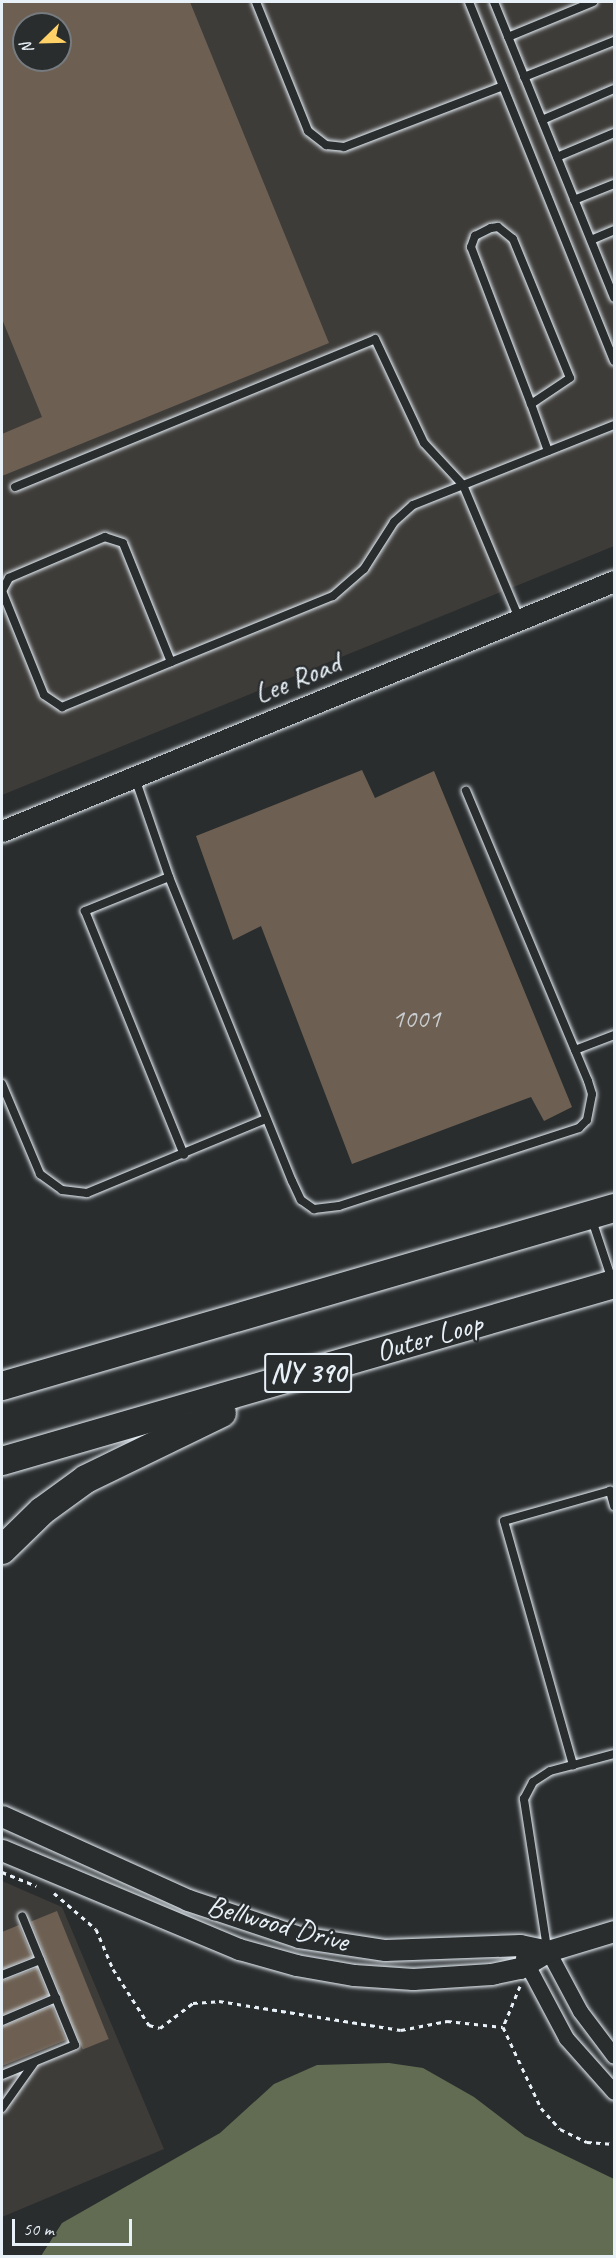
<!DOCTYPE html>
<html>
<head>
<meta charset="utf-8">
<style>
  body { margin:0 }
  #map { position:relative; width:616px; height:2258px; overflow:hidden; background:#2a2d2e; font-family:Caveat,sans-serif }
  div>[style] { position:absolute }
  .built>* { inset:0; background:#3e3c39 }
  .green>* { inset:0; background:#616c53 }
  .building>* { inset:0; background:#6d6053; transform-origin:0 0 }
  .path>* { height:3px; margin-top:-1.5px; transform-origin:0; background:repeating-linear-gradient(90deg,#e8f1f8 0 4.5px,transparent 0 9px) }
  .roads { filter:drop-shadow(0 0 2px #e8f1f8) drop-shadow(0 0 2px #e8f1f8) }
  .lane>* { height:8px; margin:-4px; padding:0 4px; transform-origin:4px; border-radius:4px; background:#2a2d2e }
  .street>* { height:15px; margin:-7.5px; padding:0 7.5px; transform-origin:7.5px; border-radius:7.5px; background:#2a2d2e }
  .secondary>* { height:21px; margin:-10.5px; padding:0 10.5px; transform-origin:10.5px; border-radius:10.5px; background:#2a2d2e }
  .highway>* { height:28px; margin:-14px; padding:0 14px; transform-origin:14px; border-radius:14px; background:#2a2d2e }
  span { translate:-50% -50%; white-space:nowrap; text-align:center; line-height:1.15; -webkit-text-stroke:4.5px #2a2d2e; paint-order:stroke }
  .number-label { font-size:27px; color:#c9cdcf }
  .number-label span { -webkit-text-stroke-width:0 }
  .shield-label span { padding:2px 4px; background:#2a2d2e; border:2px solid; border-radius:4px; -webkit-text-stroke-width:0 }
  .shield-label { font-size:28px; color:#e8f1f8; font-weight:700 }
  .street-label { font-size:30px; color:#e8f1f8 }
  .frame { position:absolute; inset:0; border:3px solid #e8f1f8; pointer-events:none }
  .north { position:absolute; left:12px; top:12px; width:60px; height:60px; box-sizing:border-box; background:#2a2d2e; border:2px solid #767b7f; border-radius:50%; rotate:247deg; font-size:16px; font-weight:700; line-height:24px; text-align:center; color:#e8f1f8 }
  .north::after { content:''; display:block; margin:auto; width:21px; height:27px; background:#ffd166; clip-path:polygon(50% 0,100% 100%,50% 72%,0 100%) }
  .scale { position:absolute; left:12px; top:2219px; width:120px; height:27px; box-sizing:border-box; border:3px solid #e8f1f8; border-top:0; padding-left:8px; font-size:18px; line-height:21px; white-space:nowrap; color:#e8f1f8; -webkit-text-stroke:4px #2a2d2e; paint-order:stroke }
</style>
</head>
<body>
<div id="map">
  <div class="built">
    <div style="clip-path:polygon(evenodd,2px 2px,614px 2px,614px 546px,2px 795px,2px 2px,24px 24px,60px 24px,60px 60px,24px 60px,24px 24px)"></div>
    <div style="clip-path:polygon(2px 1881px,62px 1907px,164px 2149px,2px 2217px)"></div>
  </div>
  <div class="green">
    <div style="clip-path:polygon(389px 2063px,423px 2068px,474px 2097px,525px 2136px,614px 2179px,614px 2256px,41px 2256px,62px 2223px,220px 2133px,274px 2084px,317px 2065px)"></div>
  </div>
  <div class="building">
    <div style="clip-path:polygon(evenodd,2px 2px,190px 2px,329px 343px,2px 476px,2px 434px,42px 417px,2px 319px,2px 2px,24px 24px,60px 24px,60px 60px,24px 60px,24px 24px)"></div>
    <div style="clip-path:polygon(362px 770px,375px 798px,434px 771px,572px 1107px,544px 1121px,531px 1097px,352px 1164px,261px 926px,233px 940px,196px 836px)"></div>
    <div style="left:57px;top:1911px;width:138px;height:28px;rotate:68deg"></div>
    <div style="clip-path:polygon(19px 1925px,32px 1957px,2px 1969px,2px 1932px)"></div>
    <div style="clip-path:polygon(37px 1968px,48px 1995px,2px 2015px,2px 1981px)"></div>
    <div style="clip-path:polygon(52px 2006px,66px 2040px,2px 2066px,2px 2027px)"></div>
  </div>
  <div class="path">
    <div style="left:2px;top:1872px;width:37px;rotate:22deg"></div>
    <div style="left:54px;top:1893px;width:55px;rotate:40.6deg"></div>
    <div style="left:96px;top:1929px;width:43px;rotate:67deg"></div>
    <div style="left:113px;top:1969px;width:67px;rotate:57.3deg"></div>
    <div style="left:149px;top:2025px;width:11px;rotate:15deg"></div>
    <div style="left:160px;top:2028px;width:41px;rotate:-37.1deg"></div>
    <div style="left:193px;top:2003px;width:26px;rotate:-4deg"></div>
    <div style="left:219px;top:2001px;width:184px;rotate:9.1deg"></div>
    <div style="left:401px;top:2030px;width:47px;rotate:-11.1deg"></div>
    <div style="left:447px;top:2021px;width:56px;rotate:6.1deg"></div>
    <div style="left:520px;top:1986px;width:44px;rotate:112.5deg"></div>
    <div style="left:503px;top:2027px;width:89px;rotate:64.9deg"></div>
    <div style="left:541px;top:2108px;width:28px;rotate:48deg"></div>
    <div style="left:560px;top:2129px;width:30px;rotate:26deg"></div>
    <div style="left:587px;top:2142px;width:27px;rotate:4deg"></div>
  </div>
  <div class="roads">
    <div class="lane">
      <div style="left:256px;top:2px;width:139px;rotate:68deg"></div>
      <div style="left:308px;top:131px;width:23px;rotate:38deg"></div>
      <div style="left:326px;top:145px;width:18px;rotate:6deg"></div>
      <div style="left:344px;top:147px;width:170px;rotate:-21deg"></div>
      <div style="left:469px;top:2px;width:387px;rotate:68deg"></div>
      <div style="left:494px;top:2px;width:319px;rotate:67.9deg"></div>
      <div style="left:508px;top:37px;width:92px;rotate:-22.4deg"></div>
      <div style="left:524px;top:77px;width:97px;rotate:-21.8deg"></div>
      <div style="left:542px;top:120px;width:78px;rotate:-23.3deg"></div>
      <div style="left:557px;top:157px;width:62px;rotate:-22.8deg"></div>
      <div style="left:574px;top:200px;width:43px;rotate:-21.8deg"></div>
      <div style="left:591px;top:240px;width:25px;rotate:-23deg"></div>
      <div style="left:531px;top:404px;width:168px;rotate:-110.9deg"></div>
      <div style="left:471px;top:247px;width:12px;rotate:-70deg"></div>
      <div style="left:475px;top:236px;width:18px;rotate:-27deg"></div>
      <div style="left:491px;top:228px;width:7px;rotate:-8deg"></div>
      <div style="left:498px;top:227px;width:19px;rotate:39deg"></div>
      <div style="left:513px;top:239px;width:150px;rotate:67.7deg"></div>
      <div style="left:570px;top:378px;width:47px;rotate:146.3deg"></div>
      <div style="left:531px;top:404px;width:50px;rotate:70.1deg"></div>
      <div style="left:15px;top:487px;width:389px;rotate:-22.3deg"></div>
      <div style="left:375px;top:339px;width:115px;rotate:64.8deg"></div>
      <div style="left:424px;top:443px;width:57px;rotate:47.1deg"></div>
      <div style="left:463px;top:485px;width:144px;rotate:67.2deg"></div>
      <div style="left:171px;top:662px;width:128px;rotate:-112deg"></div>
      <div style="left:123px;top:543px;width:19px;rotate:-162deg"></div>
      <div style="left:105px;top:537px;width:104px;rotate:156.9deg"></div>
      <div style="left:9px;top:578px;width:15px;rotate:118deg"></div>
      <div style="left:2px;top:591px;width:112px;rotate:68deg"></div>
      <div style="left:44px;top:695px;width:22px;rotate:34deg"></div>
      <div style="left:62px;top:707px;width:118px;rotate:-22.4deg"></div>
      <div style="left:171px;top:662px;width:175px;rotate:-22.2deg"></div>
      <div style="left:333px;top:596px;width:41px;rotate:-41.1deg"></div>
      <div style="left:364px;top:569px;width:56px;rotate:-57.4deg"></div>
      <div style="left:394px;top:522px;width:25px;rotate:-42deg"></div>
      <div style="left:413px;top:505px;width:216px;rotate:-21.7deg"></div>
      <div style="left:135px;top:778px;width:105px;rotate:71deg"></div>
      <div style="left:169px;top:877px;width:328px;rotate:68deg"></div>
      <div style="left:292px;top:1181px;width:21px;rotate:65deg"></div>
      <div style="left:301px;top:1200px;width:16px;rotate:35deg"></div>
      <div style="left:314px;top:1209px;width:25px;rotate:-7deg"></div>
      <div style="left:339px;top:1206px;width:252px;rotate:-18deg"></div>
      <div style="left:579px;top:1128px;width:11px;rotate:-45deg"></div>
      <div style="left:587px;top:1120px;width:26px;rotate:-79deg"></div>
      <div style="left:592px;top:1094px;width:14px;rotate:-107deg"></div>
      <div style="left:588px;top:1081px;width:315px;rotate:-112.8deg"></div>
      <div style="left:169px;top:877px;width:91px;rotate:158deg"></div>
      <div style="left:85px;top:911px;width:263px;rotate:67.9deg"></div>
      <div style="left:575px;top:1050px;width:42px;rotate:-21deg"></div>
      <div style="left:2px;top:1084px;width:98px;rotate:67.1deg"></div>
      <div style="left:40px;top:1174px;width:27px;rotate:36deg"></div>
      <div style="left:62px;top:1190px;width:25px;rotate:7deg"></div>
      <div style="left:87px;top:1193px;width:194px;rotate:-22.5deg"></div>
      <div style="left:592px;top:1220px;width:63px;rotate:71.6deg"></div>
      <div style="left:614px;top:1506px;width:16px;rotate:-105deg"></div>
      <div style="left:610px;top:1491px;width:110px;rotate:164.2deg"></div>
      <div style="left:504px;top:1521px;width:254px;rotate:74.2deg"></div>
      <div style="left:573px;top:1765px;width:42px;rotate:-15deg"></div>
      <div style="left:547px;top:1948px;width:151px;rotate:-98.8deg"></div>
      <div style="left:524px;top:1799px;width:19px;rotate:-62deg"></div>
      <div style="left:533px;top:1782px;width:20px;rotate:-33deg"></div>
      <div style="left:550px;top:1771px;width:24px;rotate:-15deg"></div>
      <div style="left:2px;top:1975px;width:41px;rotate:-21.5deg"></div>
      <div style="left:2px;top:2021px;width:59px;rotate:-23.1deg"></div>
      <div style="left:2px;top:2075px;width:79px;rotate:-22.3deg"></div>
      <div style="left:75px;top:2045px;width:139px;rotate:-112.3deg"></div>
      <div style="left:2px;top:2108px;width:55px;rotate:-54.6deg"></div>
    </div>
    <div class="street">
      <div style="left:548px;top:1951px;width:68px;rotate:61.9deg"></div>
      <div style="left:580px;top:2011px;width:56px;rotate:52.9deg"></div>
      <div style="left:523px;top:1957px;width:92px;rotate:62deg"></div>
      <div style="left:566px;top:2038px;width:72px;rotate:48.4deg"></div>
    </div>
    <div class="secondary">
      <div style="left:2px;top:831px;width:661px;rotate:-22.22deg"></div>
      <div style="left:2px;top:1816px;width:204px;rotate:24.3deg"></div>
      <div style="left:188px;top:1900px;width:117px;rotate:18.4deg"></div>
      <div style="left:299px;top:1937px;width:87px;rotate:8.6deg"></div>
      <div style="left:385px;top:1950px;width:135px;rotate:-2.1deg"></div>
      <div style="left:520px;top:1945px;width:29px;rotate:12deg"></div>
      <div style="left:2px;top:1850px;width:257px;rotate:22.7deg"></div>
      <div style="left:239px;top:1949px;width:59px;rotate:15.7deg"></div>
      <div style="left:296px;top:1965px;width:59px;rotate:9.8deg"></div>
      <div style="left:354px;top:1975px;width:59px;rotate:3.9deg"></div>
      <div style="left:413px;top:1979px;width:78px;rotate:-3.7deg"></div>
      <div style="left:491px;top:1974px;width:30px;rotate:-12deg"></div>
      <div style="left:520px;top:1968px;width:33px;rotate:-31deg"></div>
      <div style="left:548px;top:1951px;width:69px;rotate:-16.9deg"></div>
    </div>
    <div class="highway">
      <div style="left:2px;top:1386px;width:637px;rotate:-16.22deg"></div>
      <div style="left:2px;top:1461px;width:637px;rotate:-16.13deg"></div>
      <div style="left:2px;top:1550px;width:56px;rotate:-44.3deg"></div>
      <div style="left:42px;top:1511px;width:54px;rotate:-36deg"></div>
      <div style="left:86px;top:1479px;width:151px;rotate:-25.9deg"></div>
    </div>
  </div>
  <div class="number-label">
    <span style="left:416px;top:1019px">1001</span>
  </div>
  <div class="shield-label">
    <span style="left:308px;top:1373px">NY 390</span>
  </div>
  <div class="street-label">
    <span style="left:297px;top:678px;rotate:-22deg">Lee Road</span>
    <span style="left:429px;top:1337px;rotate:-16deg">Outer Loop</span>
    <span style="left:278px;top:1923px;rotate:15deg">Bellwood Drive</span>
  </div>
  <div class="frame"></div>
  <div class="north">N</div>
  <div class="scale">50 m</div>
</div>
</body>
</html>
